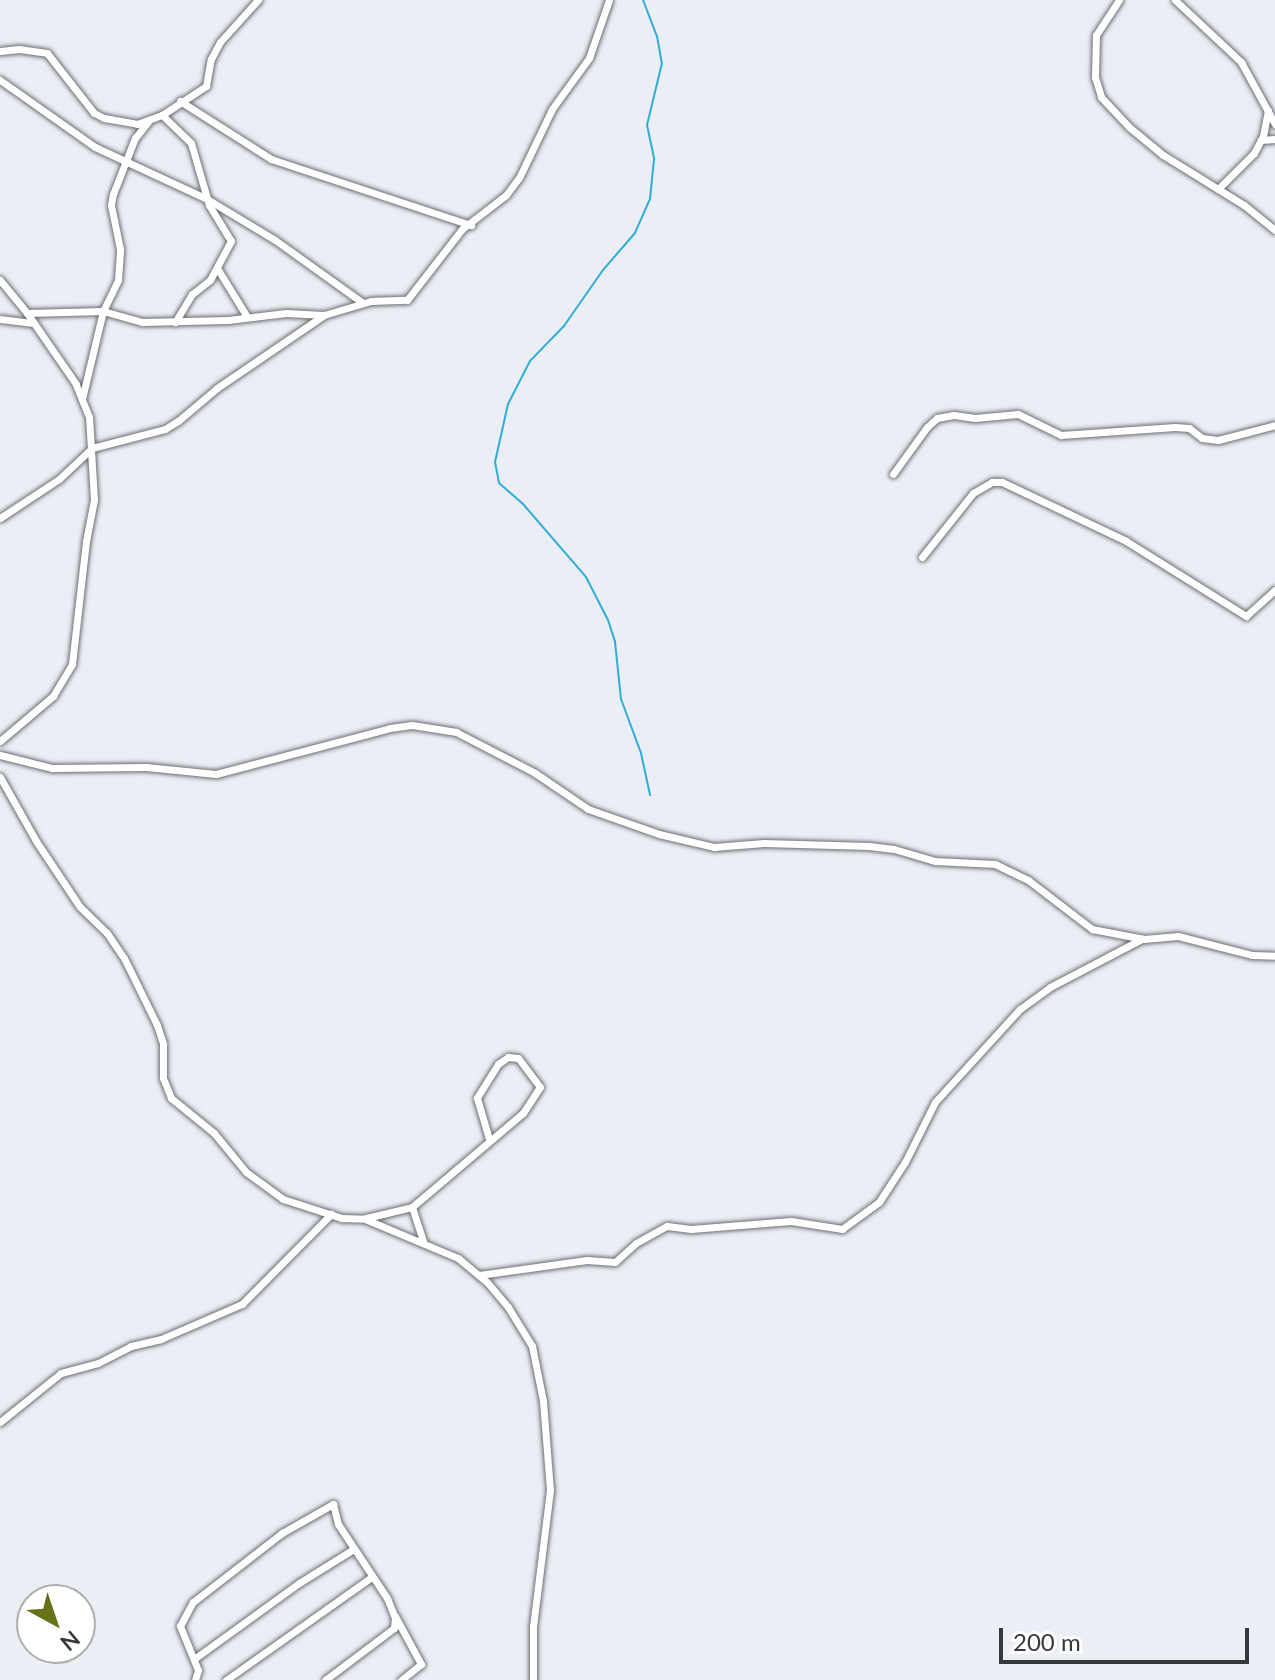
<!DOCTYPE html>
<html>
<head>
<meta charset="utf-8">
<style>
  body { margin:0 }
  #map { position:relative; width:1275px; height:1680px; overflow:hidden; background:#eceef5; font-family:Lato,sans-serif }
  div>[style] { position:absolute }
  .stream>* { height:2px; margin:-1px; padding:0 1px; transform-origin:1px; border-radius:1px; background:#30add7 }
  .roads { filter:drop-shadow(0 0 2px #6c6e74) drop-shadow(0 0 2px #6c6e74) }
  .street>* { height:7px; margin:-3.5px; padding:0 3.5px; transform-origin:3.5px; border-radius:3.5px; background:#fff }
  span { translate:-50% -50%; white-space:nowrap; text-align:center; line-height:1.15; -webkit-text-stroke:6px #fff; paint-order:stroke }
  .north { position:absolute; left:16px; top:1584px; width:80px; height:80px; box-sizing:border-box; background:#fff; border:2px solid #afafb1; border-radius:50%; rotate:140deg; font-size:22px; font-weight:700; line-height:32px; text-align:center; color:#37383b }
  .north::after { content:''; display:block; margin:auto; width:28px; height:36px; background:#687119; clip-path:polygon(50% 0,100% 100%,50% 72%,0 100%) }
  .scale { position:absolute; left:999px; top:1628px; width:250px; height:36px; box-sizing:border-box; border:4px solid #37383b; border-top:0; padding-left:10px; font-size:24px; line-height:28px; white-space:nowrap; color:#37383b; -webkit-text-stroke:6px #fff; paint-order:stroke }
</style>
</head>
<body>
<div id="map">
  <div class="stream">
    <div style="left:643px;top:0;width:39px;rotate:69deg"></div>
    <div style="left:657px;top:36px;width:27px;rotate:80deg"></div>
    <div style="left:662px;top:63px;width:64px;rotate:103.6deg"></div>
    <div style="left:647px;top:125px;width:35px;rotate:78deg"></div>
    <div style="left:654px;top:159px;width:40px;rotate:95.7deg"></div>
    <div style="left:650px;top:199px;width:37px;rotate:114deg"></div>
    <div style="left:635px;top:233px;width:49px;rotate:130.9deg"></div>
    <div style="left:603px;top:270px;width:68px;rotate:124.9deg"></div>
    <div style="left:564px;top:326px;width:49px;rotate:134.2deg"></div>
    <div style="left:530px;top:361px;width:48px;rotate:117.1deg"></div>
    <div style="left:508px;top:404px;width:59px;rotate:102.6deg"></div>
    <div style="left:495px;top:462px;width:21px;rotate:79deg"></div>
    <div style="left:499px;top:483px;width:32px;rotate:41deg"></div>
    <div style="left:523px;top:504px;width:96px;rotate:49.2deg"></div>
    <div style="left:586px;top:577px;width:48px;rotate:62.9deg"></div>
    <div style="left:608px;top:620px;width:23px;rotate:72deg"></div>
    <div style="left:615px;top:642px;width:57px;rotate:84deg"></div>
    <div style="left:621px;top:699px;width:58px;rotate:69.7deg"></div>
    <div style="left:641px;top:753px;width:43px;rotate:77.9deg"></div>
  </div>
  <div class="roads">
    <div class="street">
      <div style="left:1119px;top:0;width:42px;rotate:123.3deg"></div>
      <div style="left:1096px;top:35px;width:42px;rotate:91.4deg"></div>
      <div style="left:1095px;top:77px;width:21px;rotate:73deg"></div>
      <div style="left:1101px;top:97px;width:41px;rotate:47deg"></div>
      <div style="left:1129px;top:127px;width:44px;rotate:39.5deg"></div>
      <div style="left:1163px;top:155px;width:95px;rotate:31.7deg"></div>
      <div style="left:1244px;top:205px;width:40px;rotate:39deg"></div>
      <div style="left:1175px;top:0;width:91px;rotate:43.2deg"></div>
      <div style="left:1241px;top:62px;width:71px;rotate:61.3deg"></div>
      <div style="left:0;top:51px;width:19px;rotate:-6deg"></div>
      <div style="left:19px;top:49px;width:28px;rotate:8deg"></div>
      <div style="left:47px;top:53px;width:76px;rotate:51.9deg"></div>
      <div style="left:94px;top:113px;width:11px;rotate:27deg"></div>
      <div style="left:104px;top:118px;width:34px;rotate:10deg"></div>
      <div style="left:137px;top:124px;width:27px;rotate:-20deg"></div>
      <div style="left:162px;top:115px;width:53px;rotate:-33.4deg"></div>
      <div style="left:206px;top:86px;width:27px;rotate:-80deg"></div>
      <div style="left:211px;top:59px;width:19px;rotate:-62deg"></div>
      <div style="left:220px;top:42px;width:57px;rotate:-47.9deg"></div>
      <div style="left:0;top:80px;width:116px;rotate:35.2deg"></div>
      <div style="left:95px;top:147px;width:123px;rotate:24.9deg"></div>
      <div style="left:207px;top:199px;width:79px;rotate:31.1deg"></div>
      <div style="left:275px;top:240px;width:108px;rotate:35.6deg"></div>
      <div style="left:180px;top:101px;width:108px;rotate:32.5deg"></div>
      <div style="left:271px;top:159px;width:211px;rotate:18.3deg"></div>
      <div style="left:162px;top:115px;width:40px;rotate:44deg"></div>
      <div style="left:191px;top:143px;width:65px;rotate:73.8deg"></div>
      <div style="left:209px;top:205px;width:42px;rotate:58.6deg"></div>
      <div style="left:231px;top:241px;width:44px;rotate:118.3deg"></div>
      <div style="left:210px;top:280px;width:23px;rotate:142deg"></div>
      <div style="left:192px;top:294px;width:33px;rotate:121deg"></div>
      <div style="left:1261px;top:140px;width:14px;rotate:-4deg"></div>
      <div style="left:1218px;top:189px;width:51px;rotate:-45deg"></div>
      <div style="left:1254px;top:153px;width:19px;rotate:-62deg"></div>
      <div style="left:1263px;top:136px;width:26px;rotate:-79deg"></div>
      <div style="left:217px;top:268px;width:55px;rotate:58.3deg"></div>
      <div style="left:0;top:280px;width:43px;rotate:50.7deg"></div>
      <div style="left:27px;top:313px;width:76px;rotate:-1.5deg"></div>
      <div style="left:103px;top:311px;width:41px;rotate:15.8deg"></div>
      <div style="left:142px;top:322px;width:86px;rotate:-1.3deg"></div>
      <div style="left:228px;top:320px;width:58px;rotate:-6.9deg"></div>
      <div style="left:286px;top:313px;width:38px;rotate:3deg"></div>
      <div style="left:0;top:319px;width:34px;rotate:7deg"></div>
      <div style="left:82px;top:399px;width:90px;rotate:-76.6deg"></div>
      <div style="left:103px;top:311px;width:34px;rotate:-64deg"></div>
      <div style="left:118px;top:280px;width:31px;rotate:-86deg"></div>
      <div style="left:120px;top:249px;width:45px;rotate:-101.6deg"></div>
      <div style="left:111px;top:205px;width:11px;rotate:-80deg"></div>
      <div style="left:113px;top:194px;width:60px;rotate:-68.6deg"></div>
      <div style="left:135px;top:138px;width:22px;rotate:-51deg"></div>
      <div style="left:893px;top:474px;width:58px;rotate:-54.1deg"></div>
      <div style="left:927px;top:427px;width:13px;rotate:-42deg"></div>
      <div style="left:937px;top:418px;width:17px;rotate:-10deg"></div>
      <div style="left:954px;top:415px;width:21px;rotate:8deg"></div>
      <div style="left:975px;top:418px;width:43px;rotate:-5.3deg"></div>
      <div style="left:1018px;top:414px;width:48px;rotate:26deg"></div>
      <div style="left:1061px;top:435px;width:114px;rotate:-4deg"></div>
      <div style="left:1175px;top:427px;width:14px;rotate:4deg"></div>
      <div style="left:1189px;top:428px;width:16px;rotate:38deg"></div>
      <div style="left:1202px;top:438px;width:16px;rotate:7deg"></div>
      <div style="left:1218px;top:440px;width:59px;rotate:-14.7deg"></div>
      <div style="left:0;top:518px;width:71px;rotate:-33.5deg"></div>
      <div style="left:59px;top:479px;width:45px;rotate:-43.2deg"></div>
      <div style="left:92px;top:448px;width:75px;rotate:-14.6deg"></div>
      <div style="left:165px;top:429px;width:15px;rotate:-32deg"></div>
      <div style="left:178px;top:421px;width:51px;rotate:-40.2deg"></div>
      <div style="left:217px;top:388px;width:130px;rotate:-34.3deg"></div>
      <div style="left:324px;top:315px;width:49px;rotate:-16.6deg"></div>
      <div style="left:371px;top:301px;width:36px;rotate:-2deg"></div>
      <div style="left:407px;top:300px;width:90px;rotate:-52.2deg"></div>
      <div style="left:462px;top:229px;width:56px;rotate:-37.7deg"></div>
      <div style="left:506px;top:195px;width:21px;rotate:-53deg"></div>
      <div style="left:519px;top:178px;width:76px;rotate:-64.4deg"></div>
      <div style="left:552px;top:109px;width:63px;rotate:-54deg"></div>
      <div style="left:589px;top:58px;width:61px;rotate:-71deg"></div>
      <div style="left:922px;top:557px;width:82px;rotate:-51.4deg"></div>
      <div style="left:973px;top:493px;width:22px;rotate:-30deg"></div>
      <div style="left:992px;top:482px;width:10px"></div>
      <div style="left:1002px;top:482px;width:137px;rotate:25.4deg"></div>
      <div style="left:1126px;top:541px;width:142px;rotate:32deg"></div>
      <div style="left:1246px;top:616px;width:39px;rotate:-42deg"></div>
      <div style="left:0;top:741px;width:70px;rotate:-40.3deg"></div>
      <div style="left:53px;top:696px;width:37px;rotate:-59deg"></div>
      <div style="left:72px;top:664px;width:124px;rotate:-83.5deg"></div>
      <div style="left:86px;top:541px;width:42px;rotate:-79deg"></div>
      <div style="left:94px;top:500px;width:83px;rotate:-93.4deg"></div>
      <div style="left:89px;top:417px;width:35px;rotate:-112deg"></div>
      <div style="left:76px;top:384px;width:86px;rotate:-124.6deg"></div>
      <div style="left:0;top:755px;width:54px;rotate:14deg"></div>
      <div style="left:52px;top:768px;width:94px;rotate:-0.6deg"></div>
      <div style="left:146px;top:767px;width:70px;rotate:5.7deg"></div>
      <div style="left:216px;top:774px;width:180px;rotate:-14.8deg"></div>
      <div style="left:390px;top:728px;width:22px;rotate:-8deg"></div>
      <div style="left:412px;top:725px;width:45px;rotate:9deg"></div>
      <div style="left:456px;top:732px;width:89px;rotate:27.4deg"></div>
      <div style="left:535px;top:773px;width:64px;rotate:34.2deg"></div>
      <div style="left:588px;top:809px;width:75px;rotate:19.4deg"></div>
      <div style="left:659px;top:834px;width:57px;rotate:13.3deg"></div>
      <div style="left:714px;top:847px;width:50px;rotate:-4.6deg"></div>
      <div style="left:764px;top:843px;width:105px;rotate:1.6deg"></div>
      <div style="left:869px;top:846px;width:25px;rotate:7deg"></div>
      <div style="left:894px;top:849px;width:43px;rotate:16.3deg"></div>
      <div style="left:935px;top:861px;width:60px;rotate:2.9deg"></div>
      <div style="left:995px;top:864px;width:37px;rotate:26deg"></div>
      <div style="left:1028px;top:880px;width:81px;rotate:37.4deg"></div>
      <div style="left:1092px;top:929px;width:53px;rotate:10.9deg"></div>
      <div style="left:1144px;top:939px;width:34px;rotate:-5deg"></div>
      <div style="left:1178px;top:936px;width:76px;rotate:14.4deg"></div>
      <div style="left:1252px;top:955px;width:23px;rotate:2deg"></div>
      <div style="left:0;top:777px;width:73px;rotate:60.6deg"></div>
      <div style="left:36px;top:841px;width:79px;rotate:56.3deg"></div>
      <div style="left:80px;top:907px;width:37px;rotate:44deg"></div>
      <div style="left:107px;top:933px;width:30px;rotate:56deg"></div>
      <div style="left:124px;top:958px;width:75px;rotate:63.8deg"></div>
      <div style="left:157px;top:1025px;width:20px;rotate:72deg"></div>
      <div style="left:163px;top:1044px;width:34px;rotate:90deg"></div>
      <div style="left:163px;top:1078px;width:22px;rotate:68deg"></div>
      <div style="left:171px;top:1098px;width:55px;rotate:39.1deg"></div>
      <div style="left:214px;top:1133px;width:50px;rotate:50.6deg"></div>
      <div style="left:246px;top:1172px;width:46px;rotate:36.1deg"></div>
      <div style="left:283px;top:1199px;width:62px;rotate:17.9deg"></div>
      <div style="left:342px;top:1218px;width:23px;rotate:2deg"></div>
      <div style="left:365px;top:1219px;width:101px;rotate:22.8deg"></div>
      <div style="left:458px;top:1258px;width:38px;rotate:40deg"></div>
      <div style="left:487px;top:1282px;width:33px;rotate:50deg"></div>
      <div style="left:508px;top:1307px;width:46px;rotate:58.4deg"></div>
      <div style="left:532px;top:1346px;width:56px;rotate:78.7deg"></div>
      <div style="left:543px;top:1401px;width:89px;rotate:85.5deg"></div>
      <div style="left:550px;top:1490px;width:137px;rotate:97.1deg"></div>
      <div style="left:533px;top:1626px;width:54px;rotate:90deg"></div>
      <div style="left:412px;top:1207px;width:36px;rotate:72deg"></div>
      <div style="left:366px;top:1218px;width:47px;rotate:-13.4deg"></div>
      <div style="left:412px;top:1207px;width:145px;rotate:-40.3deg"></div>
      <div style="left:523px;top:1113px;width:31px;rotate:-57deg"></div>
      <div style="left:540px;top:1087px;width:36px;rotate:-127deg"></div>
      <div style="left:518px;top:1058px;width:10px;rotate:-174deg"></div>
      <div style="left:508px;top:1057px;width:12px;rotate:145deg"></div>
      <div style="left:498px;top:1064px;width:40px;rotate:122deg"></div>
      <div style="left:477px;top:1098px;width:43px;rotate:73.7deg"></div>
      <div style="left:479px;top:1275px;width:109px;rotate:-7.9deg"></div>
      <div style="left:587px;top:1260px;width:28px;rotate:4deg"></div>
      <div style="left:615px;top:1262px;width:28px;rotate:-42deg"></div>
      <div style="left:636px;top:1243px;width:35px;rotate:-29deg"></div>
      <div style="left:667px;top:1226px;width:24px;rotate:7deg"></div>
      <div style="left:691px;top:1229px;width:100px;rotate:-4.6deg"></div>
      <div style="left:791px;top:1221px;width:52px;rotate:8.9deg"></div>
      <div style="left:842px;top:1229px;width:46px;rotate:-36.1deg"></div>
      <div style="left:879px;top:1202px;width:48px;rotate:-57deg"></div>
      <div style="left:905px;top:1162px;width:67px;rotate:-63.4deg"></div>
      <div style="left:935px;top:1102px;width:126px;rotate:-47.6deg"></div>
      <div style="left:1020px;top:1009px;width:37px;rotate:-36deg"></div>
      <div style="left:1050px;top:987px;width:104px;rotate:-27.6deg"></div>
      <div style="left:0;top:1422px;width:78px;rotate:-38.8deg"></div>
      <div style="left:61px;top:1373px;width:38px;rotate:-15deg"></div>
      <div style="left:98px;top:1363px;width:37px;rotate:-27deg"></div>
      <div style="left:131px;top:1346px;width:31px;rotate:-13deg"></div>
      <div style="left:161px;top:1339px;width:88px;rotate:-23.4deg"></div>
      <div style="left:242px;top:1304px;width:127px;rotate:-45.3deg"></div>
      <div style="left:395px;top:1616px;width:55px;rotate:61.6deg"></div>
      <div style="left:421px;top:1664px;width:26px;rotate:141deg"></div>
      <div style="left:194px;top:1659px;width:130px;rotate:-35.9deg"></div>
      <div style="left:299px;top:1583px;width:62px;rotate:-31.9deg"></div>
      <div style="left:195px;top:1680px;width:10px;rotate:-73deg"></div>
      <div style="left:198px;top:1670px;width:48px;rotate:-112.2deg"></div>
      <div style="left:180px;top:1626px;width:27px;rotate:-62deg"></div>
      <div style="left:193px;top:1602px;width:113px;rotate:-37.8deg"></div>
      <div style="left:282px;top:1533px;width:59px;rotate:-29.6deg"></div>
      <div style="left:333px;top:1504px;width:21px;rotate:76deg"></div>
      <div style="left:338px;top:1524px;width:89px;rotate:56.5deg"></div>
      <div style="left:387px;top:1598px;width:22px;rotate:68deg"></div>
      <div style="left:395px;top:1618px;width:10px;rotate:96deg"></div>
      <div style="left:394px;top:1628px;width:86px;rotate:143deg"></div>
      <div style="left:226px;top:1680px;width:176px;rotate:-35.3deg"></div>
    </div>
  </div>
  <div class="north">N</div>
  <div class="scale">200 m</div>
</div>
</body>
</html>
